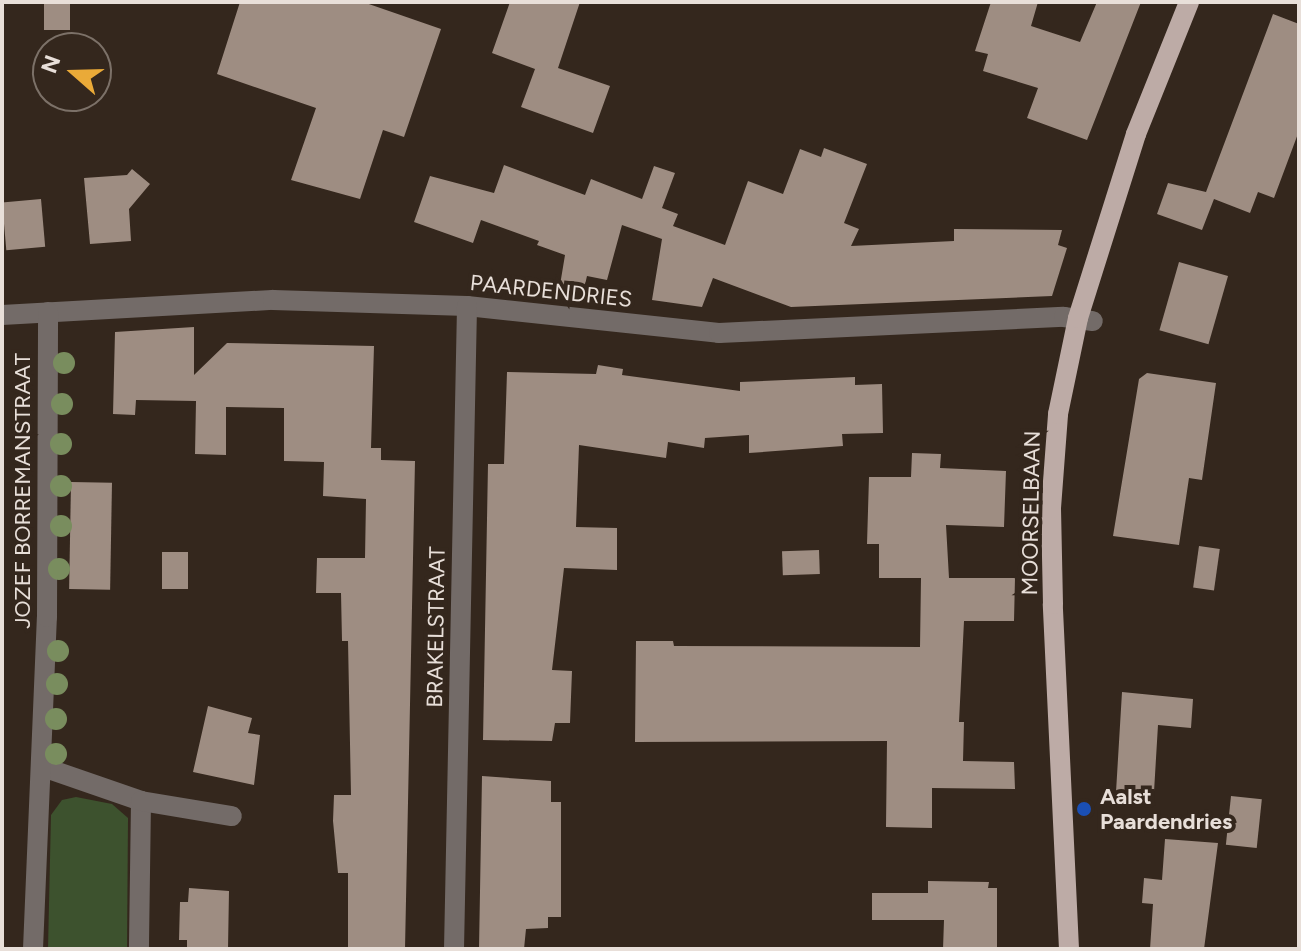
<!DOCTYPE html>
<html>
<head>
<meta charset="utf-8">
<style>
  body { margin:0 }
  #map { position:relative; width:1301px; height:951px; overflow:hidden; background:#34271d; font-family:Figtree,sans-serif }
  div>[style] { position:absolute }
  .green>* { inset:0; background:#3d522e }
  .building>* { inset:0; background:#9e8d82; transform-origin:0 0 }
  .minor>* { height:20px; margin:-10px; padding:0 10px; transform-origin:10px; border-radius:10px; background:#736b68 }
  .major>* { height:20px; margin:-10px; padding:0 10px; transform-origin:10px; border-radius:10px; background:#bdaba6 }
  .trees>* { width:22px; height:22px; margin:-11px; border-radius:50%; background:#798d5e }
  .dots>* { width:22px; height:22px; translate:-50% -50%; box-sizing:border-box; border:4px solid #34271d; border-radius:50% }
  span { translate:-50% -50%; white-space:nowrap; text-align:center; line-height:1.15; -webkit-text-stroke:8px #34271d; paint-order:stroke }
  .street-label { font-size:22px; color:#e8dfd9 }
  .poi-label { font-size:22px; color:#e8dfd9; font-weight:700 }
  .left { translate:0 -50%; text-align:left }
  .frame { position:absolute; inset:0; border:4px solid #e8dfd9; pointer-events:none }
  .north { position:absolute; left:32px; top:32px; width:80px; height:80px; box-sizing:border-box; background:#34271d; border:2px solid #7c7168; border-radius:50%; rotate:290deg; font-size:22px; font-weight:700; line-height:32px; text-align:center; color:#e8dfd9 }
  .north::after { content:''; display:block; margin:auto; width:28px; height:36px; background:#eaaa38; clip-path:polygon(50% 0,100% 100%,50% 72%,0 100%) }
</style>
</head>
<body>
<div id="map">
  <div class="green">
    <div style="clip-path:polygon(76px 797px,112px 804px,128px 818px,127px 949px,48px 949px,51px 815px,62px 800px)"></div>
  </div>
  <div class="building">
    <div style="left:44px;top:2px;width:26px;height:28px"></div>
    <div style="clip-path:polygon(240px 2px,363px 2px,441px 29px,404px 137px,383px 130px,360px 199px,291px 180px,316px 108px,217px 74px)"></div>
    <div style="clip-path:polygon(510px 2px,580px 2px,558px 68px,610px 86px,593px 133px,521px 107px,535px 69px,492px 53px)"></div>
    <div style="clip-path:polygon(991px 2px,1038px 2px,1031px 26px,1080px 42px,1097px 2px,1141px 2px,1087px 140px,1027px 118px,1038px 88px,983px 71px,988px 54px,975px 51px)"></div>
    <div style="clip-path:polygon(1273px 14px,1299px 24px,1299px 131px,1274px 198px,1258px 192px,1250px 213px,1214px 199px,1202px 230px,1157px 214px,1168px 183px,1206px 192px)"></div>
    <div style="clip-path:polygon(824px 148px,867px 164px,844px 223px,859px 229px,851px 246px,954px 241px,954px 229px,1062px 230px,1058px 245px,1067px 248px,1052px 296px,791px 307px,713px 278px,702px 307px,652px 300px,662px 239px,622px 225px,607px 280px,587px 276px,584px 289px,560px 285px,565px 255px,537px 245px,539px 241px,481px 220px,473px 243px,414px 222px,430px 176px,494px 193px,504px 165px,585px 195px,591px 179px,642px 199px,654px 166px,675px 173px,662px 208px,678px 214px,673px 226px,725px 245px,748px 181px,783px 194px,800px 149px,821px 157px)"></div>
    <div style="clip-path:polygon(132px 169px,150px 184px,129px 209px,131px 241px,90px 244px,84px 178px,127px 175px)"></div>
    <div style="left:41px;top:199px;width:48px;height:39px;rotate:85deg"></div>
    <div style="left:1179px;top:262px;width:51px;height:71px;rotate:16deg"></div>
    <div style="clip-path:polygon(194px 327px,194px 375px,227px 343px,374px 346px,371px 448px,381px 448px,381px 460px,415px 461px,405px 949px,348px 949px,348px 873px,338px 873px,333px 821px,334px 795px,351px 795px,348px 641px,342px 641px,341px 593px,316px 593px,317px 558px,365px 558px,366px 499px,323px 496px,324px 462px,284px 461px,284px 408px,226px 407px,226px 455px,195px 454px,196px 401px,136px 400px,135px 415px,113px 414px,115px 332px)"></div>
    <div style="clip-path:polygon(598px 365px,623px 369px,622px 375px,740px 391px,740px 382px,855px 377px,855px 385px,882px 384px,883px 433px,842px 434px,843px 446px,749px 453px,749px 435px,705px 438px,704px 448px,668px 442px,666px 458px,579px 445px,576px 527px,617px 528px,617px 570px,564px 568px,552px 670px,572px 671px,570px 723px,555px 723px,552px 741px,483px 740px,488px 464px,504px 464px,507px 372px,596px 374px)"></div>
    <div style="clip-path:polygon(1147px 373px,1216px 383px,1202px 480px,1189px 478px,1179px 545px,1113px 536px,1139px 379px)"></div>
    <div style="clip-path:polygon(912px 453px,941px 454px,940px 468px,1006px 471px,1004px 527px,946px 525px,949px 578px,1015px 578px,1014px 621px,964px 621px,959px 722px,964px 722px,963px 761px,1014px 762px,1015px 789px,932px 788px,932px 828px,886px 827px,887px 741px,635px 742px,636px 641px,673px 641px,674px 646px,920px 647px,921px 578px,879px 578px,879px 544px,867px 544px,869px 477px,911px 477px)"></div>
    <div style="left:71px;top:482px;width:41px;height:107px;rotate:1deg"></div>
    <div style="left:1199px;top:546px;width:21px;height:42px;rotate:8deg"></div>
    <div style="left:819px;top:550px;width:24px;height:37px;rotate:88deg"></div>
    <div style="left:162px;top:552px;width:26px;height:37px"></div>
    <div style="clip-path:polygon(1122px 692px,1193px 699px,1191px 728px,1158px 725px,1154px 792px,1116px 792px)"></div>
    <div style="clip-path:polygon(208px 706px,252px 718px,248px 733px,260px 735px,254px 785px,193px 772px)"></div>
    <div style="clip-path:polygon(482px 776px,551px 781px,551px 802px,561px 802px,561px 917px,548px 917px,548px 928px,526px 929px,524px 949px,479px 949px)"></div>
    <div style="left:1231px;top:796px;width:31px;height:49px;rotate:6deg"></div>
    <div style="clip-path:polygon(1165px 839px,1218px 843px,1204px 949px,1150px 949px,1153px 904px,1142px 903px,1144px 878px,1162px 880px)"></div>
    <div style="clip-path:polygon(928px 881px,989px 882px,988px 888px,997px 888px,997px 949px,943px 949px,944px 920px,872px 920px,872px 893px,928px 893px)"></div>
    <div style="clip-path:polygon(189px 888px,229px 891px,228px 949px,187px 949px,187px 940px,179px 940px,180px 902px,188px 902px)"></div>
  </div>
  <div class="minor">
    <div style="left:2px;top:315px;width:271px;rotate:-3.2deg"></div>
    <div style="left:273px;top:300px;width:194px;rotate:1.8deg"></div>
    <div style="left:467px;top:306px;width:253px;rotate:6.1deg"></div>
    <div style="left:719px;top:333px;width:345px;rotate:-2.7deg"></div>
    <div style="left:1064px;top:317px;width:29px;rotate:8deg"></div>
    <div style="left:43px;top:767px;width:104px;rotate:19.1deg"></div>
    <div style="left:141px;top:801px;width:148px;rotate:90.8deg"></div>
    <div style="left:141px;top:801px;width:92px;rotate:9.4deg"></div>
    <div style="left:33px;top:949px;width:332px;rotate:-87.6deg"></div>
    <div style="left:47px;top:617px;width:305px;rotate:-89.8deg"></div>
    <div style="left:454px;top:949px;width:643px;rotate:-88.84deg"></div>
  </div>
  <div class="major">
    <div style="left:1069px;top:949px;width:345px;rotate:-92.7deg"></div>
    <div style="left:1053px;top:604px;width:96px;rotate:-91.2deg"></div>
    <div style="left:1051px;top:508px;width:94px;rotate:-85.7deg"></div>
    <div style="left:1058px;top:414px;width:98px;rotate:-78.2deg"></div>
    <div style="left:1078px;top:318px;width:193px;rotate:-72.5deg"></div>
    <div style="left:1136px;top:134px;width:142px;rotate:-68.1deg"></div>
  </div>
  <div class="trees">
    <div style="left:64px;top:363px"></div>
    <div style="left:62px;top:404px"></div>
    <div style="left:61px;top:444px"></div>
    <div style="left:61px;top:486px"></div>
    <div style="left:61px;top:526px"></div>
    <div style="left:59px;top:569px"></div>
    <div style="left:58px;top:651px"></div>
    <div style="left:57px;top:684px"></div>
    <div style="left:56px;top:719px"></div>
    <div style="left:56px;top:754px"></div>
  </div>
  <div class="dots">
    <div style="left:1084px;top:809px;background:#1a4fb4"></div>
  </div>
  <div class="street-label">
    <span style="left:551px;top:291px;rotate:6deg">PAARDENDRIES</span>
    <span style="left:23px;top:491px;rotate:-90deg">JOZEF BORREMANSTRAAT</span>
    <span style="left:1031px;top:513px;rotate:-89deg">MOORSELBAAN</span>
    <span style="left:436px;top:627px;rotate:-89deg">BRAKELSTRAAT</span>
  </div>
  <div class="poi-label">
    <span class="left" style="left:1100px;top:809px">Aalst<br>Paardendries</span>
  </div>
  <div class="frame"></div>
  <div class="north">N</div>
</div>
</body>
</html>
